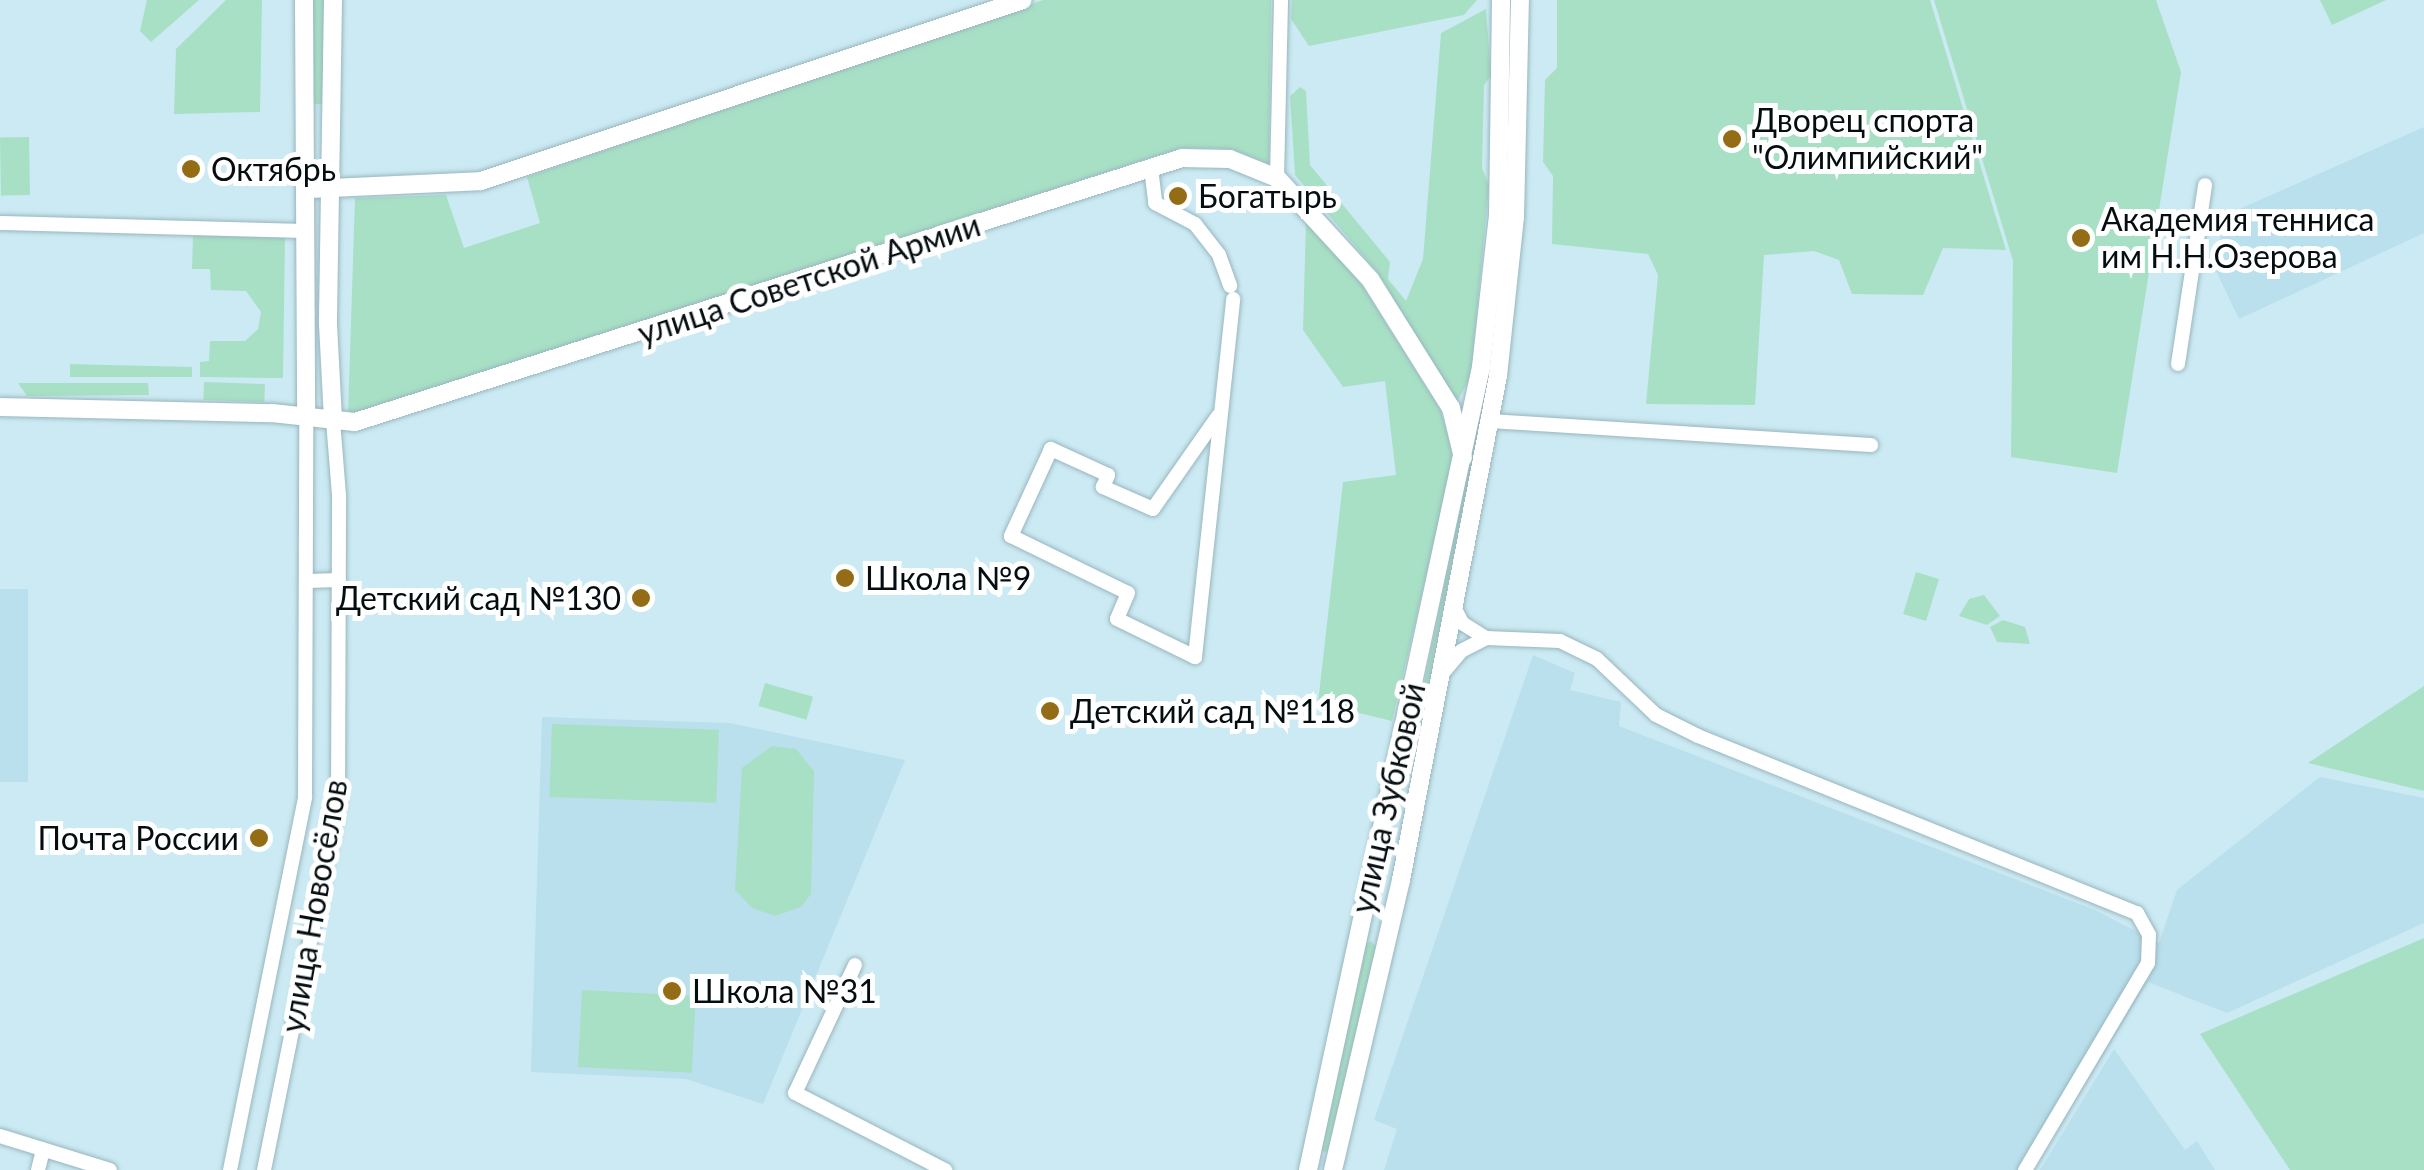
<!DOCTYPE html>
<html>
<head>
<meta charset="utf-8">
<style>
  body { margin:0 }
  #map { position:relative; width:2424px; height:1170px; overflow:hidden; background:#cceaf3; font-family:Lato,sans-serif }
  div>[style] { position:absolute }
  .built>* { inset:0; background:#b9e0ec; transform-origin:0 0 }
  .green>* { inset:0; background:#a8e0c5; transform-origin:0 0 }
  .roads { filter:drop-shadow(0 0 2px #99b6bf) drop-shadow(0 0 2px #99b6bf) }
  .minor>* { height:14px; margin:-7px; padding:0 7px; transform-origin:7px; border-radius:7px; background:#fff }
  .major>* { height:18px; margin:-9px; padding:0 9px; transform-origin:9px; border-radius:9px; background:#fff }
  .dots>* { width:28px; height:28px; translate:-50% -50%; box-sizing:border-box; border:5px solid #fff; border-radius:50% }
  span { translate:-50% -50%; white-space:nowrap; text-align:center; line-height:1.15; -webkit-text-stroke:10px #fff; paint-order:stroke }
  .poi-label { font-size:32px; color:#040d10 }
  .left { translate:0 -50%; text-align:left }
  .right { translate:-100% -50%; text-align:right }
  .street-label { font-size:32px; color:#040d10 }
</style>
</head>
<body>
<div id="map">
  <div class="built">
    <div style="clip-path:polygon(2424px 127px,2424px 233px,2239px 319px,2215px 269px,2224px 216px)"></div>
    <div style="left:0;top:589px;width:28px;height:193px"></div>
    <div style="clip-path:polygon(1533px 655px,1575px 673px,1570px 690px,1621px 702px,1619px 726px,2095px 910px,2159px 943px,2177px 890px,2320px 777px,2424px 798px,2424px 923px,2227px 1013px,2148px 982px,2033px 1170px,1384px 1170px,1397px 1129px,1374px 1120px)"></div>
    <div style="clip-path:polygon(542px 717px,730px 723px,905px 760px,763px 1104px,686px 1079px,531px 1072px)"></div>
    <div style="clip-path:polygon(2114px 1049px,2185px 1150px,2197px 1141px,2215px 1170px,2040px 1170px)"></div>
  </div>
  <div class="green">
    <div style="clip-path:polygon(147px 0,199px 0,151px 42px,140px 31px)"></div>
    <div style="clip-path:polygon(226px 0,262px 0,260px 112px,174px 114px,176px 49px)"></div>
    <div style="left:311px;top:0;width:13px;height:104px"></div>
    <div style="clip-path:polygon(1043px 0,1271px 0,1269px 164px,1232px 149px,1181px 148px,348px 415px,355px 198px,446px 195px,464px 248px,540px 223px,527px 177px)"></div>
    <div style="clip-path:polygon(1292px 0,1477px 0,1464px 15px,1309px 46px,1291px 19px)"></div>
    <div style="clip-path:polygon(1557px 0,1930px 0,2006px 250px,1943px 248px,1923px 295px,1852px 294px,1839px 260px,1814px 251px,1764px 255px,1755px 405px,1646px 404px,1658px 275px,1648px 254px,1552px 244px,1553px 176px,1543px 162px,1545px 80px,1557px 68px)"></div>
    <div style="clip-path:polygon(1934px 0,2156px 0,2181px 72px,2117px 473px,2011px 457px,2013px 261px)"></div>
    <div style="clip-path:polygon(2320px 0,2386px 0,2332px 25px)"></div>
    <div style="clip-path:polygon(1486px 9px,1491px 76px,1484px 85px,1482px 168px,1489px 185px,1471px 376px,1457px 402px,1378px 273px,1295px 175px,1290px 96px,1300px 87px,1306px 91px,1310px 165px,1390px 262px,1388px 279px,1406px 301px,1423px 259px,1441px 33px)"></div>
    <div style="left:29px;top:137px;width:58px;height:29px;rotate:89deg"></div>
    <div style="clip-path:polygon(1306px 220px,1362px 285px,1441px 411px,1454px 458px,1392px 721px,1318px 703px,1343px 482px,1396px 475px,1385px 381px,1343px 387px,1303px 330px)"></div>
    <div style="clip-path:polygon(193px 235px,285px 236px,283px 378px,200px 377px,200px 362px,209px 361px,210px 341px,245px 341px,258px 329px,261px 312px,246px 291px,211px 290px,210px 269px,192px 269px)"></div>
    <div style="clip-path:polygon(70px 364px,192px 367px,192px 377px,70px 377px)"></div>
    <div style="left:204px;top:382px;width:61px;height:18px;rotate:2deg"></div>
    <div style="clip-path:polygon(18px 383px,148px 383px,149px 395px,27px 396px)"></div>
    <div style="clip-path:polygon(1470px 457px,1474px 464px,1426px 721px,1415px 729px)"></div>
    <div style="left:1916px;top:572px;width:24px;height:44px;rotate:17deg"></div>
    <div style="clip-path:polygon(1984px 595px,2000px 616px,1987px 625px,1959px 616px,1969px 599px)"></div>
    <div style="clip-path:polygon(2003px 620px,2025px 627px,2030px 644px,1997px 642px,1990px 627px)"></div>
    <div style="left:765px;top:683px;width:50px;height:24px;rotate:16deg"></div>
    <div style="clip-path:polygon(2424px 686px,2424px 791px,2308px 763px)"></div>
    <div style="left:552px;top:724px;width:167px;height:73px;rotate:2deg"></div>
    <div style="clip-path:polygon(772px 746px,796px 749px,814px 771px,811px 894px,801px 907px,775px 916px,752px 908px,735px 890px,742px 768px)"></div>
    <div style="clip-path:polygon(2424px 938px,2424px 1170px,2290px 1170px,2200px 1034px)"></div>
    <div style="clip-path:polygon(1371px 941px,1378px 949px,1329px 1152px,1321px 1151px,1362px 946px)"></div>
    <div style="left:582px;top:990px;width:114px;height:77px;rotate:3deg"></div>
  </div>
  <div class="roads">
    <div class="minor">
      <div style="left:1151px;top:168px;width:35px;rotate:83deg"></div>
      <div style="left:1155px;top:203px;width:45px;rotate:27.7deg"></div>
      <div style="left:1195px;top:224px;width:39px;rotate:52deg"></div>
      <div style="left:1219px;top:255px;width:33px;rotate:70deg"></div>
      <div style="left:1277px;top:178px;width:178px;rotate:-88.7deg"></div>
      <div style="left:0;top:223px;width:307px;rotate:1.5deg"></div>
      <div style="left:2178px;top:364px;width:181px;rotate:-81.4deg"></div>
      <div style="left:1218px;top:416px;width:113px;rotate:125deg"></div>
      <div style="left:1153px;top:509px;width:55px;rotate:-156.3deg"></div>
      <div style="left:1103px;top:487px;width:13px;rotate:-67deg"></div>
      <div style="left:1108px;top:475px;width:63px;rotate:-155.5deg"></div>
      <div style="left:1051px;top:449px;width:96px;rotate:114.7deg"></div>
      <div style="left:1011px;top:536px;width:130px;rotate:26deg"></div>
      <div style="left:1128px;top:593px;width:28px;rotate:113deg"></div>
      <div style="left:1117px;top:619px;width:87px;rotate:26deg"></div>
      <div style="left:1195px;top:657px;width:360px;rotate:-83.9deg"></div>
      <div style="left:1489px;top:421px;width:383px;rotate:3.6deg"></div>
      <div style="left:307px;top:581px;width:32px;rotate:-2deg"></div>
      <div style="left:1455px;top:609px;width:16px;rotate:63deg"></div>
      <div style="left:1462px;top:623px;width:28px;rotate:32deg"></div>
      <div style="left:1442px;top:674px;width:30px;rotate:-50deg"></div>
      <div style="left:1461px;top:651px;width:28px;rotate:-27deg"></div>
      <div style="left:1486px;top:638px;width:74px;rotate:2.3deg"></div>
      <div style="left:1560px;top:641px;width:41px;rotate:25.9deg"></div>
      <div style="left:1597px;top:659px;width:81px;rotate:43.5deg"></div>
      <div style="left:1656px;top:715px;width:47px;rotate:26.6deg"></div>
      <div style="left:1698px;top:736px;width:473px;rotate:22deg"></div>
      <div style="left:2137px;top:913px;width:25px;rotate:61deg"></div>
      <div style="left:2149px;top:935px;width:28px;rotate:92deg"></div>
      <div style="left:2148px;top:963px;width:241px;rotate:120.7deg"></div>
      <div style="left:855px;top:965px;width:141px;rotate:115.1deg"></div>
      <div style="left:795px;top:1093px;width:169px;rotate:27.2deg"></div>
      <div style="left:0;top:1136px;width:115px;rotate:17.2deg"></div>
      <div style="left:38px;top:1170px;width:21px;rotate:-76deg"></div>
      <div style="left:230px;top:1170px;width:380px;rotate:-78.6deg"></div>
      <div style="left:305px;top:797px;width:379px;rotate:-89.8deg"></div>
      <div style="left:264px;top:1170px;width:374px;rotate:-78.6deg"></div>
      <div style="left:338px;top:803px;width:308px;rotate:-89.8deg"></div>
      <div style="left:339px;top:495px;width:74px;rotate:-94.6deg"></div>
    </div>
    <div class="major">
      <div style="left:304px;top:0;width:418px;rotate:89.7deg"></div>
      <div style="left:333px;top:0;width:324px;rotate:90.9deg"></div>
      <div style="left:328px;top:324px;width:97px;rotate:87deg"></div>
      <div style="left:307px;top:189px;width:174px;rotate:-2.6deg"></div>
      <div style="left:481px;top:181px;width:571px;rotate:-18.47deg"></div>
      <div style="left:0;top:407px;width:272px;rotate:1.3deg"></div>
      <div style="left:272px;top:413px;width:83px;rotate:6.2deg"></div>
      <div style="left:355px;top:422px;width:868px;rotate:-17.7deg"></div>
      <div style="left:1182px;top:158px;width:48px;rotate:1.2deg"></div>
      <div style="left:1230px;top:159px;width:51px;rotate:22deg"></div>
      <div style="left:1277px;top:178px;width:137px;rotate:47.4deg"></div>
      <div style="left:1370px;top:279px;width:152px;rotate:57.9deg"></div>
      <div style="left:1451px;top:408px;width:51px;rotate:76.5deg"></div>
      <div style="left:1308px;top:1170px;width:821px;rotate:-77.84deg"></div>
      <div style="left:1481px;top:367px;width:152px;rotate:-83.6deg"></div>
      <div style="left:1498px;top:216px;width:216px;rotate:-89.2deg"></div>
      <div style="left:1333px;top:1170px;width:298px;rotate:-76.8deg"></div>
      <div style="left:1401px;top:880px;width:513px;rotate:-79.11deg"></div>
      <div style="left:1498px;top:376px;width:160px;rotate:-83.9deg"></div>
      <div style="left:1515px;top:217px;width:217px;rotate:-88.7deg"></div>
    </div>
  </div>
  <div class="dots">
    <div style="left:1732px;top:139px;background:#936c15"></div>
    <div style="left:191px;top:169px;background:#936c15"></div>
    <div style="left:1178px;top:196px;background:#936c15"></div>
    <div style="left:2081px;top:238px;background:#936c15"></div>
    <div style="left:845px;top:578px;background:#936c15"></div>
    <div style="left:641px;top:598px;background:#936c15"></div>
    <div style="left:1050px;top:711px;background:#936c15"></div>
    <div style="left:259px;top:838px;background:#936c15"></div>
    <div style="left:672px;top:991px;background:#936c15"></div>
  </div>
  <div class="poi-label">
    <span class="left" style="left:1752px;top:139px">Дворец спорта<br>"Олимпийский"</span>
    <span class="left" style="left:211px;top:169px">Октябрь</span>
    <span class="left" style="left:1198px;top:196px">Богатырь</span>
    <span class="left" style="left:2101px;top:238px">Академия тенниса<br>им Н.Н.Озерова</span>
    <span class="left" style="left:865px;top:578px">Школа №9</span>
    <span class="right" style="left:621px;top:598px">Детский сад №130</span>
    <span class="left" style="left:1070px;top:711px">Детский сад №118</span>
    <span class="right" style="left:239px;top:838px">Почта России</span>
    <span class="left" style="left:692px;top:991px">Школа №31</span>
  </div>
  <div class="street-label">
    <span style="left:809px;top:279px;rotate:-18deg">улица Советской Армии</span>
    <span style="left:1388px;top:798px;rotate:-77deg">улица Зубковой</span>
    <span style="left:314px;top:906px;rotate:-80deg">улица Новосёлов</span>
  </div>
</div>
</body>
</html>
